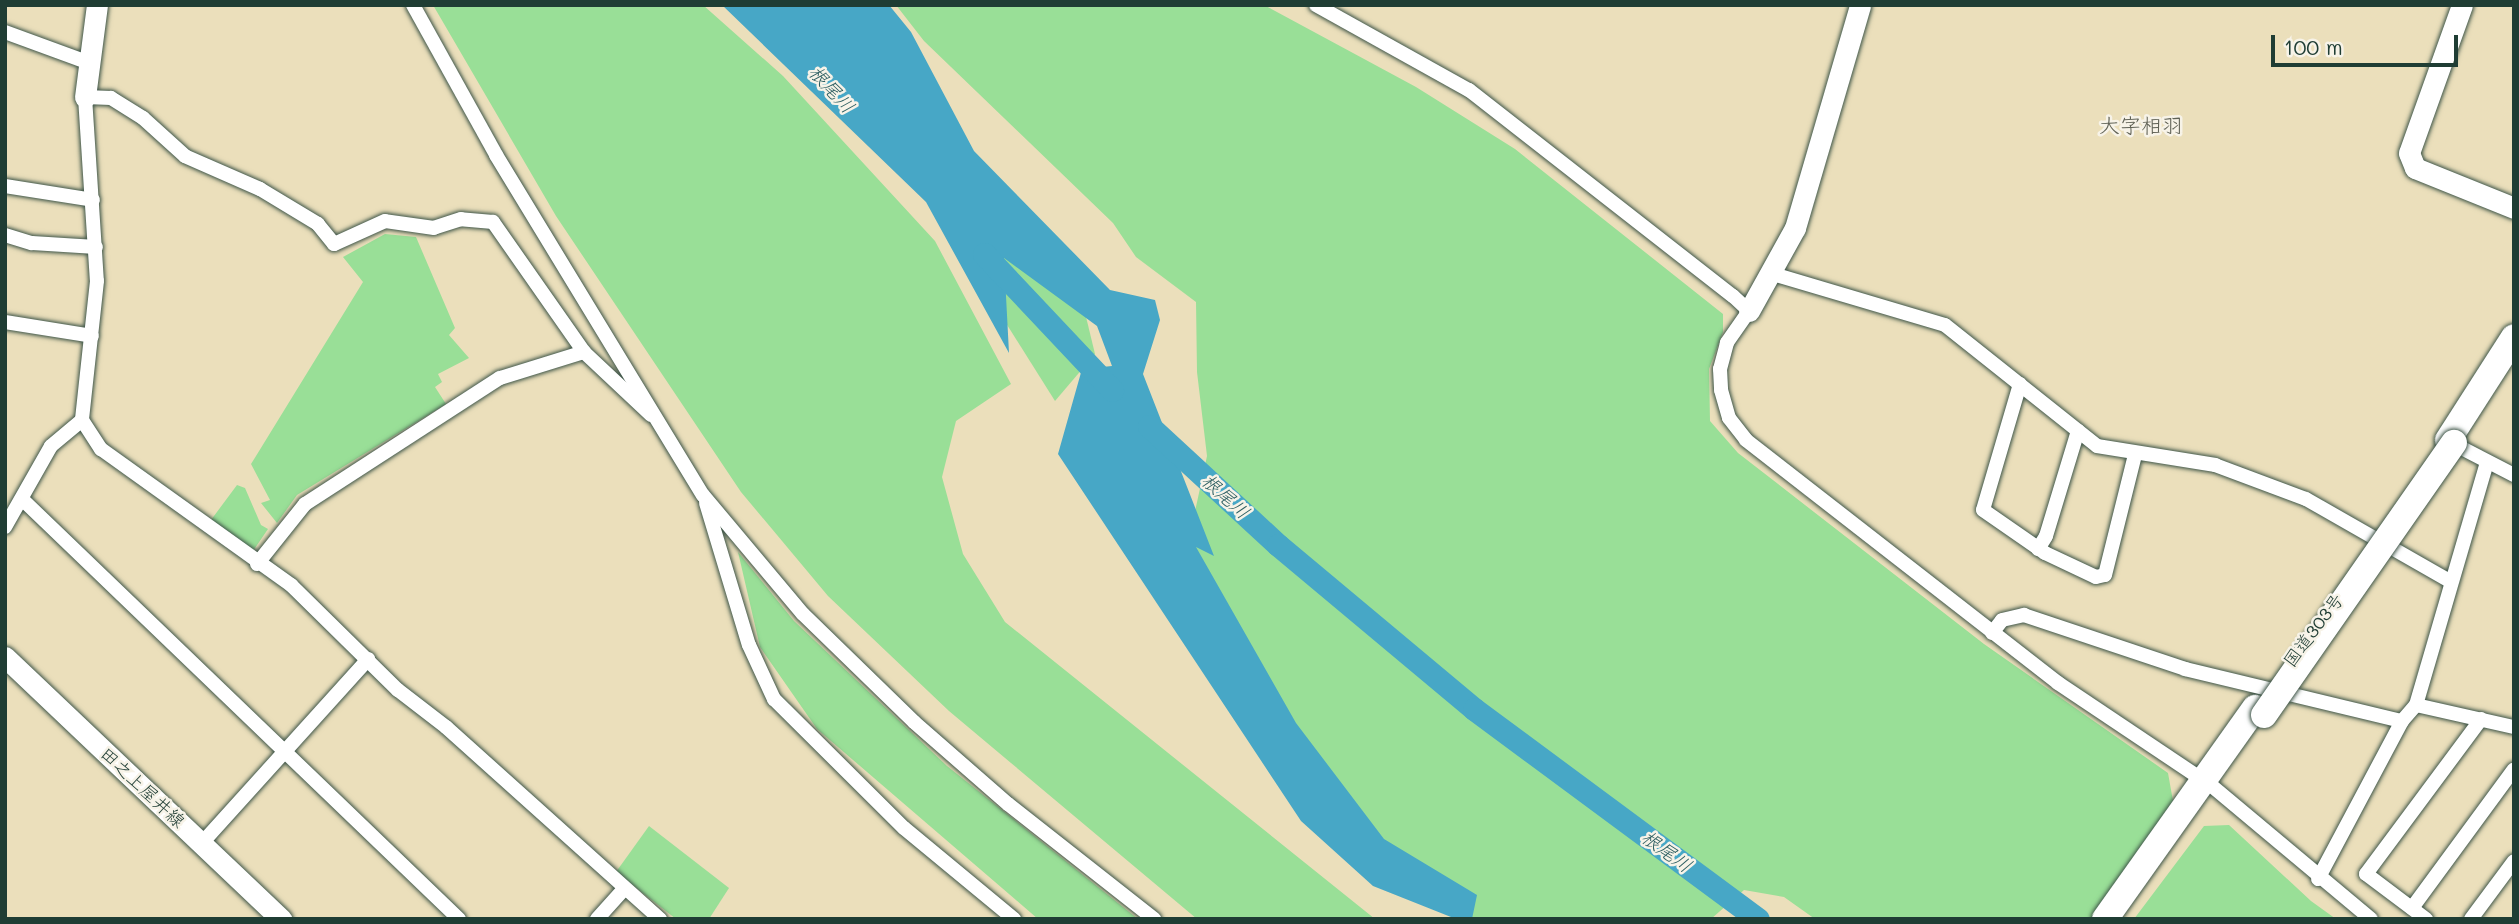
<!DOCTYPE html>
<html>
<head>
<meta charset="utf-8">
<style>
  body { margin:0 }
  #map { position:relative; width:2519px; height:924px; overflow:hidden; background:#ebdfbb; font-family:Mali,"Klee One",sans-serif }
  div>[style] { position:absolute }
  .green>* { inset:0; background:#99df97 }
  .water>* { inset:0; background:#47a7c6 }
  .river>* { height:23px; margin:-11.5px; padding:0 11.5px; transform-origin:11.5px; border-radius:11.5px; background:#47a7c6 }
  .roads { filter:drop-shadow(0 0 2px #3e5548) drop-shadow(0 0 2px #3e5548) }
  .street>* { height:14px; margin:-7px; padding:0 7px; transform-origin:7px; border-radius:7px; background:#fff }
  .secondary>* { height:21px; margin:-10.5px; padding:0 10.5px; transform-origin:10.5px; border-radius:10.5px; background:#fff }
  .highway>* { height:26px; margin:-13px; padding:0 13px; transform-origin:13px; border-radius:13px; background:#fff }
  .bridges { filter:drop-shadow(0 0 2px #3e5548) drop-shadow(0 0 2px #3e5548) }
  .highway-bridge>* { height:26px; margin:-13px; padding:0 13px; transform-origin:13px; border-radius:13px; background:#fff }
  span { translate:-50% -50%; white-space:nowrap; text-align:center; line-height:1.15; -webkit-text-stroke:5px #f7f3e8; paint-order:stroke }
  .street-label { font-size:18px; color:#1f3d34 }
  .water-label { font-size:19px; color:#2b5d60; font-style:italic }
  .quarter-label { font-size:21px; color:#5f6155 }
  .frame { position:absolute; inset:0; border:7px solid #1f3d34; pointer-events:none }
  .scale { position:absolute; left:2271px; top:35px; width:187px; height:32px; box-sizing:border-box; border:4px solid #1f3d34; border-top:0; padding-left:9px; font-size:21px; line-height:24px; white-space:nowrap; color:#1f3d34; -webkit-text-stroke:5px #f7f3e8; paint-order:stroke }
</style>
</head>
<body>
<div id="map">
  <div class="green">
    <div style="clip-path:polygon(433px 5px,703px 5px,783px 76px,935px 241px,1011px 384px,956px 421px,942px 477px,963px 554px,1005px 622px,1375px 919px,1197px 919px,949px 711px,828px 596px,741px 492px,556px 216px)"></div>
    <div style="clip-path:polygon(896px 5px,1264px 5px,1416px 87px,1515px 149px,1723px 314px,1723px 332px,1709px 369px,1710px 421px,1738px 453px,1984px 644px,2168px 773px,2173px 801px,2092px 919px,1815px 919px,1784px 897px,1744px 890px,1711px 919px,1475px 919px,1356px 831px,1183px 567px,1207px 456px,1197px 372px,1196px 302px,1136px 257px,1113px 223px,924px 41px)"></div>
    <div style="clip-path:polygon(971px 192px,1073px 263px,1095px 354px,1055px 401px,970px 266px)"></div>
    <div style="clip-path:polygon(385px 234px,416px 237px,455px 328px,449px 335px,469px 358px,438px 374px,442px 382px,435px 387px,446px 404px,297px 495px,277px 523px,261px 503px,270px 500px,251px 464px,363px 282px,343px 257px)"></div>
    <div style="clip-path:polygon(237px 485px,245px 488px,261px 525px,268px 529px,253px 551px,211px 520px)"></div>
    <div style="clip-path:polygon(738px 552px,794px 621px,947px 766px,1138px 919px,1038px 919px,817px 729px,760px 647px)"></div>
    <div style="clip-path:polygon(2229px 825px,2311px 901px,2336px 919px,2134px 919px,2204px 826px)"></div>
    <div style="clip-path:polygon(649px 826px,729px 888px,709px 919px,676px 919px,616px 872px)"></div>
  </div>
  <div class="water">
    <div style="clip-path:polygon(722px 5px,889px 5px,911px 32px,974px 151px,1110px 290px,1155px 300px,1160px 320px,1143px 374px,1214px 556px,1196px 547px,1296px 723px,1384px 839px,1477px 895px,1472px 919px,1456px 919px,1373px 886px,1301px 821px,1058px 454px,1082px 369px,1112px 366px,1097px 326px,1004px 258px,1009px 353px,926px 202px)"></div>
  </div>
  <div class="river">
    <div style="left:984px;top:254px;width:187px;rotate:46.7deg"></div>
    <div style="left:1149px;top:426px;width:176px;rotate:42.7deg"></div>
    <div style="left:1278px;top:545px;width:256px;rotate:39.9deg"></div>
    <div style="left:1474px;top:709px;width:353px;rotate:36.5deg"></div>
  </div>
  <div class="roads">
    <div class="street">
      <div style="left:413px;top:5px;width:171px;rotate:61deg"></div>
      <div style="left:496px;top:155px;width:398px;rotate:58.7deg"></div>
      <div style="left:703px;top:495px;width:155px;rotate:50deg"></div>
      <div style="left:803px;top:614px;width:155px;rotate:44.2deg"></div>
      <div style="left:914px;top:722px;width:125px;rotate:41.1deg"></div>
      <div style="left:1008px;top:804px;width:186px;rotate:38.2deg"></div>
      <div style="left:1316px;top:5px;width:175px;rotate:29.1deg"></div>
      <div style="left:1469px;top:90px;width:335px;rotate:38deg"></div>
      <div style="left:1733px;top:296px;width:22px;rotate:43deg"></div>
      <div style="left:1749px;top:311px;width:39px;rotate:125deg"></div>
      <div style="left:1727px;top:343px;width:27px;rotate:105deg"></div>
      <div style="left:1720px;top:369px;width:21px;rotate:87deg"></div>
      <div style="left:1721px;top:390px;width:29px;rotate:74deg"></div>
      <div style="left:1729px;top:418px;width:28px;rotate:52deg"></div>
      <div style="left:1746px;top:440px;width:395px;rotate:37.9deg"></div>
      <div style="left:2058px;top:683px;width:185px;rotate:33.8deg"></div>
      <div style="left:2212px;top:786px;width:207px;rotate:39.9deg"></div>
      <div style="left:5px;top:32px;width:87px;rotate:20.1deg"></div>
      <div style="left:5px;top:186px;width:89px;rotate:9deg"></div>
      <div style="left:5px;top:235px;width:28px;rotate:17deg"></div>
      <div style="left:32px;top:243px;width:64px;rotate:3.6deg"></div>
      <div style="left:1773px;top:274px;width:179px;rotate:16.5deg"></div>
      <div style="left:1945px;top:325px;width:194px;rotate:38.5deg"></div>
      <div style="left:2097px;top:446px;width:120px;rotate:9.1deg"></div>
      <div style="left:2215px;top:465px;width:97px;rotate:20.5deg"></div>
      <div style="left:2306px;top:499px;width:166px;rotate:29.7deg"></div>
      <div style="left:5px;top:322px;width:88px;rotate:9.1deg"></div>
      <div style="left:2020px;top:384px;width:131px;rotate:106.4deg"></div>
      <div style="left:1983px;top:510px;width:75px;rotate:34.7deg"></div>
      <div style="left:2045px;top:553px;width:56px;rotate:25.2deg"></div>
      <div style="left:2096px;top:577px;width:9px;rotate:-13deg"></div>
      <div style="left:2105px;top:575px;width:124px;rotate:-76deg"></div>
      <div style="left:651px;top:415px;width:92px;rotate:-136.8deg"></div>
      <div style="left:584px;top:352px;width:159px;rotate:-125deg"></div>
      <div style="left:493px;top:222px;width:32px;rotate:-175deg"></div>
      <div style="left:461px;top:219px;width:28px;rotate:162deg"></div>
      <div style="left:434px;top:228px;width:49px;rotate:-171.9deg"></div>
      <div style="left:385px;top:221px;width:56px;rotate:155.7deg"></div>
      <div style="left:334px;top:244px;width:26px;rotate:-129deg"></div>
      <div style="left:318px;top:224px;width:68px;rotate:-148.9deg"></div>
      <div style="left:260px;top:189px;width:82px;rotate:-156.3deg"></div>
      <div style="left:185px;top:156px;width:57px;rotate:-137.9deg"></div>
      <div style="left:143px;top:118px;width:38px;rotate:-148deg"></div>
      <div style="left:111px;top:98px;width:26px;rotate:-178deg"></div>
      <div style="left:85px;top:97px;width:184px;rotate:86.3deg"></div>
      <div style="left:97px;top:281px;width:140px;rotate:96.2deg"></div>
      <div style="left:82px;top:420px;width:35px;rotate:57deg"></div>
      <div style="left:101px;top:449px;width:234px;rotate:35.6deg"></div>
      <div style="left:291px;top:585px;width:150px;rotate:44.5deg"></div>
      <div style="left:398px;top:690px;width:61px;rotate:37.6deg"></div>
      <div style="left:446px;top:727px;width:288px;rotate:41.9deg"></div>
      <div style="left:2450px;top:442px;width:72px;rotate:27.3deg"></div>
      <div style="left:23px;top:500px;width:605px;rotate:43.86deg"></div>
      <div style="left:706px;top:503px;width:148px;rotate:73.2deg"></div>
      <div style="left:749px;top:645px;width:60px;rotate:65.2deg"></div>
      <div style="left:774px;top:699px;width:183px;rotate:44.8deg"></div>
      <div style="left:904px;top:828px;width:143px;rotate:39.6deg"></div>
      <div style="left:5px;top:527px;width:93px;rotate:-60.4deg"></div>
      <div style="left:51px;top:446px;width:40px;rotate:-40deg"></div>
      <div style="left:2038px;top:549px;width:15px;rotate:-58deg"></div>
      <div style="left:2046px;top:536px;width:110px;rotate:-73.1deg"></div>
      <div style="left:257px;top:564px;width:77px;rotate:-51.3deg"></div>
      <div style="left:305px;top:504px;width:232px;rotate:-32.9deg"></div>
      <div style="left:500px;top:378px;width:88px;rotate:-17.2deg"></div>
      <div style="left:1992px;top:633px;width:16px;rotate:-52deg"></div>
      <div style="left:2002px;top:620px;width:23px;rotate:-13deg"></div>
      <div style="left:2024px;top:615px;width:170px;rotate:18.5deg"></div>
      <div style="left:2185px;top:669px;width:223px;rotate:13.5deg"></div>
      <div style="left:2416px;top:705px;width:253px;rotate:-73.7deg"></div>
      <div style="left:202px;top:843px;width:248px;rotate:-47.9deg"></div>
      <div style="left:2318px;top:879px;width:179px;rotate:-62deg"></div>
      <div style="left:2402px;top:721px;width:21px;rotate:-49deg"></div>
      <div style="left:2416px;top:705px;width:100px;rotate:12.7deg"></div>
      <div style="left:2412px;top:908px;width:172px;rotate:-53.7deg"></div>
      <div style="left:597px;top:919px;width:39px;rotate:-48deg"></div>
      <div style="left:2426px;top:919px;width:75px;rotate:-143.1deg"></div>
      <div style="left:2366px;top:874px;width:193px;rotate:-53.4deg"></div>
      <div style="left:2471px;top:919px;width:72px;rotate:-53.4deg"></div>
    </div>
    <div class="secondary">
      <div style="left:2462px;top:5px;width:157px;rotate:109.7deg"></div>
      <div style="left:2409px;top:153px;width:16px;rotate:68deg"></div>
      <div style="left:2415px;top:168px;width:107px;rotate:22deg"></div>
      <div style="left:85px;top:97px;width:93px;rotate:-82.6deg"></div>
      <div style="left:1749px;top:311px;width:95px;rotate:-61deg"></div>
      <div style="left:1795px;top:228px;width:232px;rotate:-73.7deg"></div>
      <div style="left:5px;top:657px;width:381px;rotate:43.5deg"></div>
    </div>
    <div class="highway">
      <div style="left:2448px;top:440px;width:122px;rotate:-57.3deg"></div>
      <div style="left:2105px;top:919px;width:259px;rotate:-54.6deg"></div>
    </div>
  </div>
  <div class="bridges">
    <div class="highway-bridge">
      <div style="left:2264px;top:715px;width:332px;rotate:-55.1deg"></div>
    </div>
  </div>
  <div class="street-label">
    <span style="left:2313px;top:630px;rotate:-53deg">国道303号</span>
    <span style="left:143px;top:787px;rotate:43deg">田之上屋井線</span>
  </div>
  <div class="water-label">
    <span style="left:832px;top:89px;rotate:47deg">根尾川</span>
    <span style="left:1226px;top:496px;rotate:42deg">根尾川</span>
    <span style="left:1667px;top:851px;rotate:36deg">根尾川</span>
  </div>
  <div class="quarter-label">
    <span style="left:2141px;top:125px">大字相羽</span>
  </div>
  <div class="frame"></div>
  <div class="scale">100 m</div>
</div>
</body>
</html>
